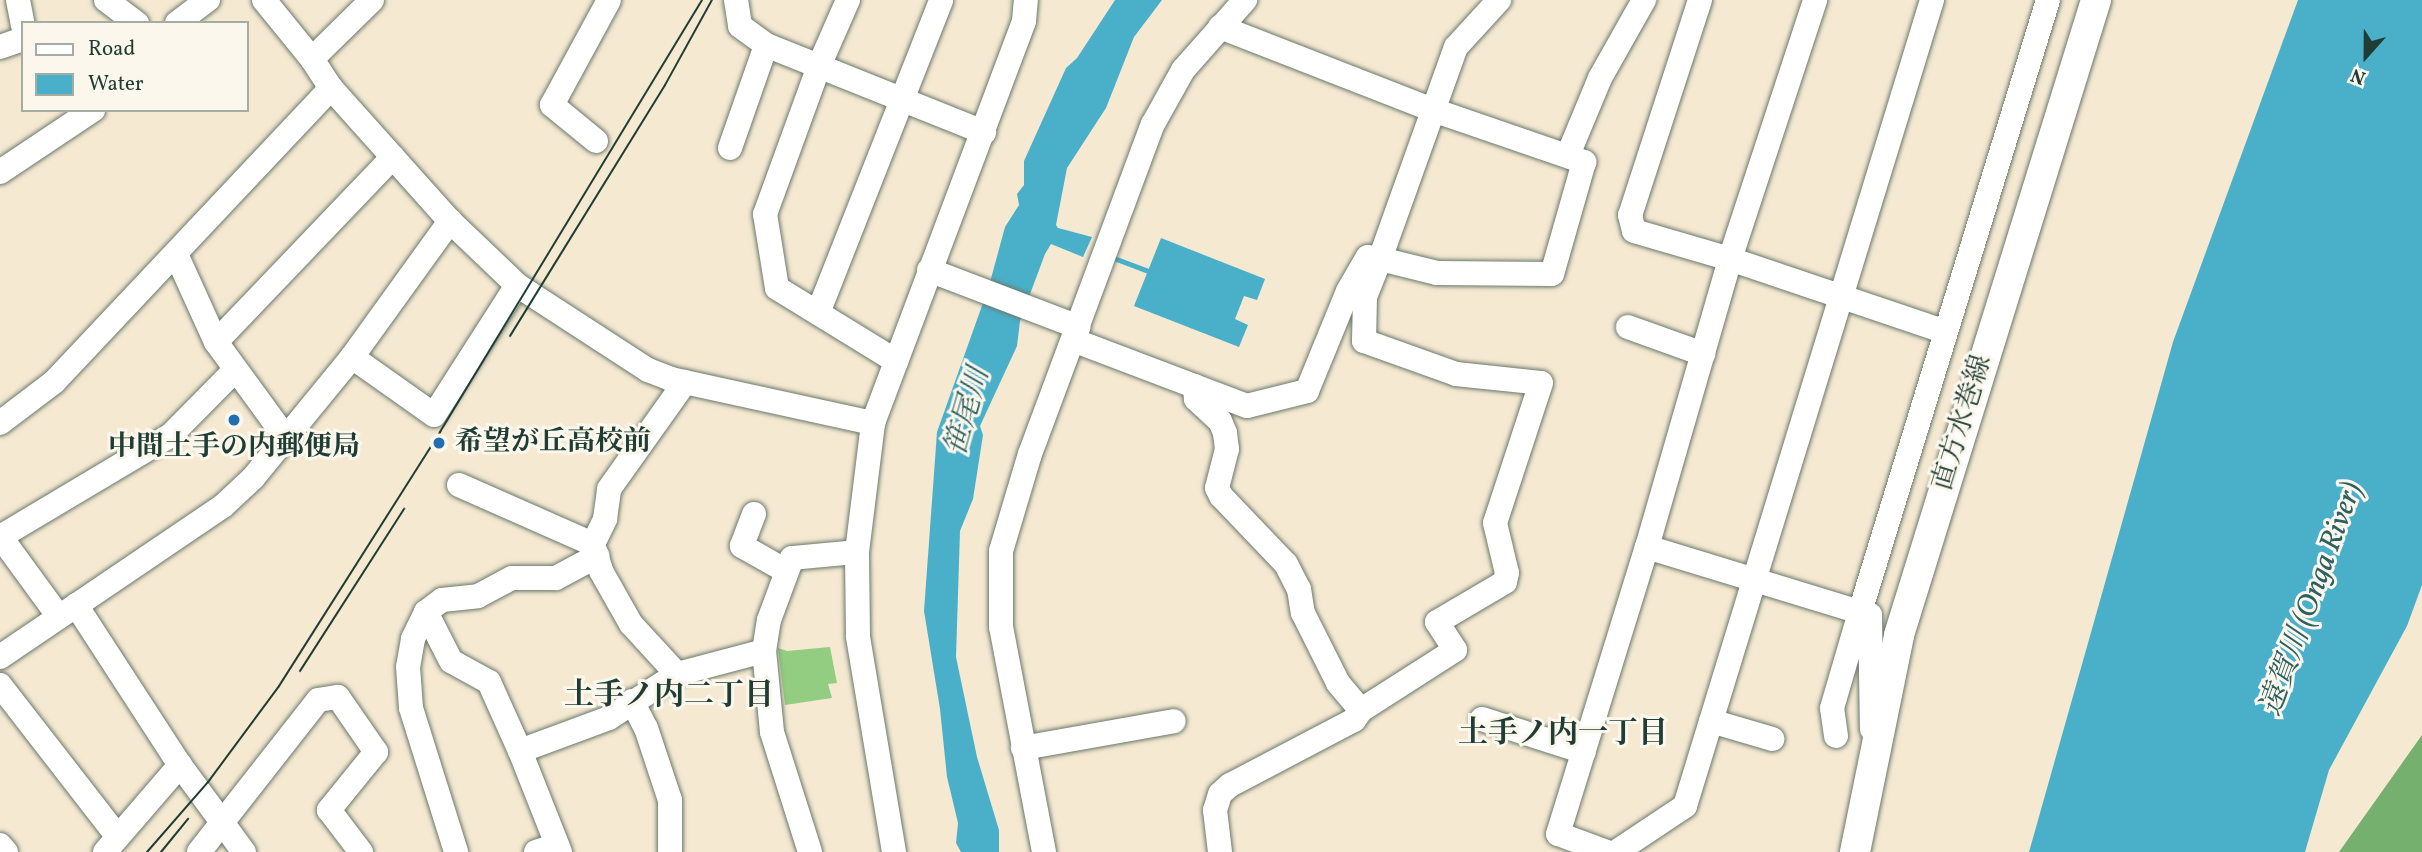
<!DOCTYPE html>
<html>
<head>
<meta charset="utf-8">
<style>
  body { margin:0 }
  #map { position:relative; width:2422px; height:852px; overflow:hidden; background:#f5e9d2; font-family:Vollkorn,"Noto Serif JP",serif }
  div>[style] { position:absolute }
  .green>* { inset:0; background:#93cd81 }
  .forest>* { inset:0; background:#76b06f }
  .water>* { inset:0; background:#4ab0c9 }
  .stream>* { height:5px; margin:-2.5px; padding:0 2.5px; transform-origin:2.5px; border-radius:2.5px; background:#4ab0c9 }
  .roads { filter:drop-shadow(0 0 2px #6a796b) drop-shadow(0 0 2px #6a796b) }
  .minor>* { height:24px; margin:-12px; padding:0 12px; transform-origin:12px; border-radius:12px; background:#fff }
  .major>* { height:30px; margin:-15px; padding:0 15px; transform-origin:15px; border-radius:15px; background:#fff }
  .tram>* { height:2px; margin:-1px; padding:0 1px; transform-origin:1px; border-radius:1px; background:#1f3d34 }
  .dots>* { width:19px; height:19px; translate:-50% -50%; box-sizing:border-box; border:4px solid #fbf7ec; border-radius:50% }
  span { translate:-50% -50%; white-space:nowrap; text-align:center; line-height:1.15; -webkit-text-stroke:6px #fbf7ec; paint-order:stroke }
  .street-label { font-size:28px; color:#1f3d34 }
  .poi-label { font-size:28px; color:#1f3d34; font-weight:700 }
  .left { translate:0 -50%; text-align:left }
  .water-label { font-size:30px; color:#2c6061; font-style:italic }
  .neighbourhood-label { font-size:30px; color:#1f3d34; font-weight:700 }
  .legend { position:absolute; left:21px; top:21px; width:228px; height:91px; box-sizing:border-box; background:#fbf7ec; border:2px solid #a3ada2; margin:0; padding:9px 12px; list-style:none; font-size:21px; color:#1f3d34 }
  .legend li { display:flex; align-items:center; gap:14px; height:35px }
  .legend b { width:35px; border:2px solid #a3ada2 }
  .north { position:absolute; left:2331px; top:21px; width:70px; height:70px; -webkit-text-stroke:5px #fbf7ec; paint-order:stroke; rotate:201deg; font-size:19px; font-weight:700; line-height:28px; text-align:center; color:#1f3d34 }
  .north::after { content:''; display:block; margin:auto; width:24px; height:32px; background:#1f3d34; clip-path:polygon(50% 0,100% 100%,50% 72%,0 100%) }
</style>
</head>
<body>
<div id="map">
  <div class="green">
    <div style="clip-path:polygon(830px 647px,837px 683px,828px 684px,832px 698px,785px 705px,778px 648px,787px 651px)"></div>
  </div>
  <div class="forest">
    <div style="clip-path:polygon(2422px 735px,2422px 852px,2338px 852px,2339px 852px)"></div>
  </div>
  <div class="water">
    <div style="clip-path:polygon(1115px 0,1162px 0,1134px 37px,1106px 108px,1067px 168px,1056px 225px,1058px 228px,1092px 237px,1083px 257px,1051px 244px,1045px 254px,1020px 321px,1017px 346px,980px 426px,983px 435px,973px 499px,960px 531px,956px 657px,977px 757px,999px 830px,999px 852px,961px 852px,956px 843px,958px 823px,947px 777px,940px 709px,924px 611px,937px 432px,989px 286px,1005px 227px,1019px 205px,1017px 194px,1024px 185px,1024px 161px,1066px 68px,1077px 58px)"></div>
    <div style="clip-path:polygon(2298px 0,2422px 0,2422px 585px,2407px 626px,2329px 770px,2305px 852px,2029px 852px,2173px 342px)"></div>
    <div style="clip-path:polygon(1161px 238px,1265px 279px,1257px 300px,1244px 296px,1235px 319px,1248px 325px,1239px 347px,1134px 306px)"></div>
  </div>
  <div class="stream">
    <div style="left:1111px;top:257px;width:43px;rotate:20.6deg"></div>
  </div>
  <div class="roads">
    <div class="minor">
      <div style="left:18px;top:0;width:26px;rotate:79deg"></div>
      <div style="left:106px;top:0;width:39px;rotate:37deg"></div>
      <div style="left:264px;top:0;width:76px;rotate:50.9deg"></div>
      <div style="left:312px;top:59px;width:35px;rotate:57deg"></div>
      <div style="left:331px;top:88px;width:178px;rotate:48.2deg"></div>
      <div style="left:450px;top:221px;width:93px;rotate:43.7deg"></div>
      <div style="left:517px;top:285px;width:156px;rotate:33deg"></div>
      <div style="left:648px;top:370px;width:25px;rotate:21deg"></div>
      <div style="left:671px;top:379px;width:207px;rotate:12.3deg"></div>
      <div style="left:736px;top:0;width:26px;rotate:81deg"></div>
      <div style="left:740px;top:26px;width:32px;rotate:36deg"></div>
      <div style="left:848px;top:0;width:72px;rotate:113.7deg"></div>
      <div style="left:819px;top:66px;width:158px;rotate:110deg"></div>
      <div style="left:765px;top:214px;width:75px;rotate:80.8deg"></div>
      <div style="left:777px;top:288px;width:140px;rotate:31.5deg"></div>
      <div style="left:1700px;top:0;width:226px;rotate:108deg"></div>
      <div style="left:1630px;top:215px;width:16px;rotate:76deg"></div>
      <div style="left:1634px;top:231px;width:100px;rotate:16.3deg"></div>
      <div style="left:1730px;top:259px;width:225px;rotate:18.7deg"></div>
      <div style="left:177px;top:23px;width:39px;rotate:-37deg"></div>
      <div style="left:1220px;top:27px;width:232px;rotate:21.3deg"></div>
      <div style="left:1436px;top:111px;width:157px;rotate:19deg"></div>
      <div style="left:1584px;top:162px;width:116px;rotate:105.9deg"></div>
      <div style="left:1552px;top:274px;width:115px;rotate:-179.5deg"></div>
      <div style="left:1437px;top:273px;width:59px;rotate:-166.2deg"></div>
      <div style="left:1380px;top:259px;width:41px;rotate:111.5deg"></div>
      <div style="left:1365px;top:297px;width:44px;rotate:91.3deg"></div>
      <div style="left:1364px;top:341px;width:98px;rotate:19.7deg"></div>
      <div style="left:1456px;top:374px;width:85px;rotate:6deg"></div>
      <div style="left:1541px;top:383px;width:147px;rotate:108.2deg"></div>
      <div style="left:1495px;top:523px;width:51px;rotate:76.5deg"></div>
      <div style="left:1507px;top:573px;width:9px;rotate:103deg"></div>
      <div style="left:1505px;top:582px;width:79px;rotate:149.5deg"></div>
      <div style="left:1437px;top:622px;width:33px;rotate:57deg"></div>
      <div style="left:1455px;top:650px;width:112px;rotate:147.4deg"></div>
      <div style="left:1361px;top:710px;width:12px;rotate:125deg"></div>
      <div style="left:1354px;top:720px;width:140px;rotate:152.3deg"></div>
      <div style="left:1230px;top:785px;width:13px;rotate:138deg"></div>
      <div style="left:1220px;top:794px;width:17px;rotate:107deg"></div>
      <div style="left:1215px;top:810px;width:42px;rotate:83.2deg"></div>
      <div style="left:0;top:47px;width:24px;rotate:-19deg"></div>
      <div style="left:312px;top:59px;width:84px;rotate:-44.5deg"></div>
      <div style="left:596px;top:141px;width:57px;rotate:-140.7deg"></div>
      <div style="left:552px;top:105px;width:119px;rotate:-61.5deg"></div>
      <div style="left:730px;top:148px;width:109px;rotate:-70.7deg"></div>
      <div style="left:766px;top:45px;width:235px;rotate:21.8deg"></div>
      <div style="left:1568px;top:155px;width:83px;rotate:-67.4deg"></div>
      <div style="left:1600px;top:78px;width:90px;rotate:-60.6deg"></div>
      <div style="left:0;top:172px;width:112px;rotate:-33.7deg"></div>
      <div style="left:176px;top:254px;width:97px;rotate:65.6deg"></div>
      <div style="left:216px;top:342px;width:119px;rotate:53.9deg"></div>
      <div style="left:929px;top:270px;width:160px;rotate:20.9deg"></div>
      <div style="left:818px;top:313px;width:336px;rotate:-68.5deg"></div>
      <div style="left:1628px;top:327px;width:80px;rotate:19.8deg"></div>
      <div style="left:1073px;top:340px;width:186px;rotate:20.8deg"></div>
      <div style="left:1247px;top:406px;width:62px;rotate:-14deg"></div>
      <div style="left:1307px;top:391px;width:108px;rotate:-67.7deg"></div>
      <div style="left:1348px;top:291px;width:39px;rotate:-60deg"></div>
      <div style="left:1368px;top:257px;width:12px;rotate:9deg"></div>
      <div style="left:1380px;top:259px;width:225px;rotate:-70.3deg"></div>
      <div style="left:1456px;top:47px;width:64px;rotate:-47.5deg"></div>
      <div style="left:216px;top:342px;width:256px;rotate:-46.3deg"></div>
      <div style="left:352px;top:357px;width:100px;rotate:35.3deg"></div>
      <div style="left:434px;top:415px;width:154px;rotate:-57.4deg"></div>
      <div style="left:1195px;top:386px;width:13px;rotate:86deg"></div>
      <div style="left:1196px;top:399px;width:33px;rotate:43deg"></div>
      <div style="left:1220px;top:421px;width:13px;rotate:67deg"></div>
      <div style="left:1225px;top:433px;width:16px;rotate:83deg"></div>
      <div style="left:1227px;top:449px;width:40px;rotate:104.4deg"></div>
      <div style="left:1217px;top:488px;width:9px;rotate:63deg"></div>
      <div style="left:1221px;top:496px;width:94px;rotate:46.3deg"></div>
      <div style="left:1286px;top:564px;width:28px;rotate:63deg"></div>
      <div style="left:1299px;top:589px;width:24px;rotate:81deg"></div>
      <div style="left:1303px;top:613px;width:78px;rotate:63.4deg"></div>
      <div style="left:1338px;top:683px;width:35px;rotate:50deg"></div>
      <div style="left:0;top:423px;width:68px;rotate:-37.2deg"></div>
      <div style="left:54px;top:382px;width:404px;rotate:-46.7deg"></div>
      <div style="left:459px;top:485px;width:146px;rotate:23.8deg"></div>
      <div style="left:593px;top:544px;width:28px;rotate:73deg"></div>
      <div style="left:601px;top:571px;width:61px;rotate:60.5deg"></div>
      <div style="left:631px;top:624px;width:68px;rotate:47.4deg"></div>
      <div style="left:754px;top:514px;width:34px;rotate:111deg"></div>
      <div style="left:742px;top:546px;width:51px;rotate:29.6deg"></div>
      <div style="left:0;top:536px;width:100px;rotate:53.9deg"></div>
      <div style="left:0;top:537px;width:199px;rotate:-30.8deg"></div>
      <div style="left:171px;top:435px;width:91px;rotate:-45.4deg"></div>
      <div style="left:593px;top:544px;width:28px;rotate:-64deg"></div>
      <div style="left:605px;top:519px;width:30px;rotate:-82deg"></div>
      <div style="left:609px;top:489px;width:131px;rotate:-54.6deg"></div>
      <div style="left:1647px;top:547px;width:233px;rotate:17deg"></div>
      <div style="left:1870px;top:615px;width:114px;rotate:89deg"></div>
      <div style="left:76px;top:605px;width:191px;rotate:57deg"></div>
      <div style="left:180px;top:765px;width:108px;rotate:53.7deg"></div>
      <div style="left:426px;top:612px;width:30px;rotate:116deg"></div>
      <div style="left:413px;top:639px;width:28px;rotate:100deg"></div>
      <div style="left:408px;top:667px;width:41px;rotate:85.8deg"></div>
      <div style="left:411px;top:708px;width:151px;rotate:72.6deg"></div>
      <div style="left:0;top:657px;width:269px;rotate:-34.1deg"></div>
      <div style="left:223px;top:506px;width:41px;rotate:-43deg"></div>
      <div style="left:253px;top:478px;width:156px;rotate:-50.7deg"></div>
      <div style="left:352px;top:357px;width:168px;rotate:-54.2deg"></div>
      <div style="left:0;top:685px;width:192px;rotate:52.2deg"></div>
      <div style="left:632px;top:701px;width:30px;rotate:63deg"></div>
      <div style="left:646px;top:728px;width:76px;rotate:71.6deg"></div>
      <div style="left:670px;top:800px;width:52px;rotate:90deg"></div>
      <div style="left:1482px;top:719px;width:107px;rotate:17.9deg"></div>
      <div style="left:1711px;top:721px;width:64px;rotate:16.4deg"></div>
      <div style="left:1836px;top:736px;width:28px;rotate:-98deg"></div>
      <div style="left:1832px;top:708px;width:100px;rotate:-73.7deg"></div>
      <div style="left:1860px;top:612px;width:640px;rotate:-72.92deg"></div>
      <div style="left:1023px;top:748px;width:153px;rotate:-10.1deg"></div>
      <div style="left:520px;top:751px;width:76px;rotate:-114.2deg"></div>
      <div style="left:489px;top:682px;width:43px;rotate:-151.1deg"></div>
      <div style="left:451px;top:661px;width:55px;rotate:-117deg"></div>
      <div style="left:426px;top:612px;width:20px;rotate:-37deg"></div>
      <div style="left:442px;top:600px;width:36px;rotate:-6deg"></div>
      <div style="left:478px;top:596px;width:38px;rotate:-28deg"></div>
      <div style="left:512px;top:578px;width:44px"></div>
      <div style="left:556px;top:578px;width:47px;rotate:-28.2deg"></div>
      <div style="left:0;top:845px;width:9px;rotate:49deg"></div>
      <div style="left:105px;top:852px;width:115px;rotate:-49.2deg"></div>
      <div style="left:199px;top:852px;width:193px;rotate:-51.9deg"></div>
      <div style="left:318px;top:700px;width:20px;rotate:-9deg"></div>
      <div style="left:338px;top:697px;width:67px;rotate:55.4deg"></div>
      <div style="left:376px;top:752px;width:75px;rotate:129deg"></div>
      <div style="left:329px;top:810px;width:53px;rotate:52.7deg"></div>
      <div style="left:536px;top:852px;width:22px;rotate:-18deg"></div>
      <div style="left:560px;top:852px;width:109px;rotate:-111.6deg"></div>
      <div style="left:520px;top:751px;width:95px;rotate:-20.3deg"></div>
      <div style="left:609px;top:718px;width:81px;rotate:-32.9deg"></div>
      <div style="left:677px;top:674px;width:90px;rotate:-14.8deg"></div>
      <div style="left:810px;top:852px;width:126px;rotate:-107.6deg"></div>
      <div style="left:772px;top:732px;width:81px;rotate:-95.6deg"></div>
      <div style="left:764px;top:651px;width:31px;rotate:-81deg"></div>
      <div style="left:769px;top:620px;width:66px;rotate:-69.6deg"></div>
      <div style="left:792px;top:558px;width:65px;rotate:-5.3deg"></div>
      <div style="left:894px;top:852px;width:219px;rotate:-99.5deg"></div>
      <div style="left:858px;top:636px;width:84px;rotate:-90.7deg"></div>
      <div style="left:857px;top:552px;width:130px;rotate:-82.9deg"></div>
      <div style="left:873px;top:423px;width:429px;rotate:-69.4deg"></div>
      <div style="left:1024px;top:21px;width:21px;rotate:-85deg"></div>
      <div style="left:1044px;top:852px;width:229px;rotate:-100.8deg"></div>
      <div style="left:1001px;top:627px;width:76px;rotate:-90deg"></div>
      <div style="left:1001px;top:551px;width:101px;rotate:-73.4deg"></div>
      <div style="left:1030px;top:454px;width:352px;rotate:-69.6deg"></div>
      <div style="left:1153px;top:124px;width:62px;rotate:-60.9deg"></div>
      <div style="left:1183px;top:70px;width:94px;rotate:-48.5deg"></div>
      <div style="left:1607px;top:852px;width:52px;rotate:-159.8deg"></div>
      <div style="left:1558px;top:834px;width:300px;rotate:-72.8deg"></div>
      <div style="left:1647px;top:547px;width:300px;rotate:-73.9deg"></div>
      <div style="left:1730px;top:259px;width:273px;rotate:-71.8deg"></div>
      <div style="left:1616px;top:852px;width:83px;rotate:-33.7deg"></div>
      <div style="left:1685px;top:806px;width:843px;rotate:-72.96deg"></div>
    </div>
    <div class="major">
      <div style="left:1855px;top:852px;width:221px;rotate:-78.5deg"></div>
      <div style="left:1899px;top:635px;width:665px;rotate:-72.76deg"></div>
    </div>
  </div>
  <div class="tram">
    <div style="left:510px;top:336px;width:295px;rotate:-58.3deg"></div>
    <div style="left:665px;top:85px;width:97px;rotate:-61.1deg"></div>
    <div style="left:300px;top:671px;width:193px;rotate:-57.3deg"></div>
    <div style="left:147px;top:852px;width:93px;rotate:-48.9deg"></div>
    <div style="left:208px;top:782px;width:119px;rotate:-53.5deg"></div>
    <div style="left:279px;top:686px;width:301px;rotate:-57.6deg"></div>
    <div style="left:440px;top:432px;width:505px;rotate:-58.76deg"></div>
    <div style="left:161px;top:852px;width:43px;rotate:-50.7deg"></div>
  </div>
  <div class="dots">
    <div style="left:234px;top:420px;background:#1f6fb2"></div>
    <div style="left:439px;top:443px;background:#1f6fb2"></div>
  </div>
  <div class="street-label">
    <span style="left:1963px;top:423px;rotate:-73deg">直方水巻線</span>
  </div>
  <div class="poi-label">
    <span class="left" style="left:455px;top:443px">希望が丘高校前</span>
    <span style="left:234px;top:448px">中間土手の内郵便局</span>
  </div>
  <div class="water-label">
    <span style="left:968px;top:412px;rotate:-74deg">笹尾川</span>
    <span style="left:2312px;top:599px;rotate:-70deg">遠賀川 (Onga River)</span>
  </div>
  <div class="neighbourhood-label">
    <span style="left:669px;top:696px">土手ノ内二丁目</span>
    <span style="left:1563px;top:734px">土手ノ内一丁目</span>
  </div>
  <ul class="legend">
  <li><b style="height:9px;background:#fff"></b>Road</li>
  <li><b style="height:19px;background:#4ab0c9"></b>Water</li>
  </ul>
  <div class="north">N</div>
</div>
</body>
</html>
